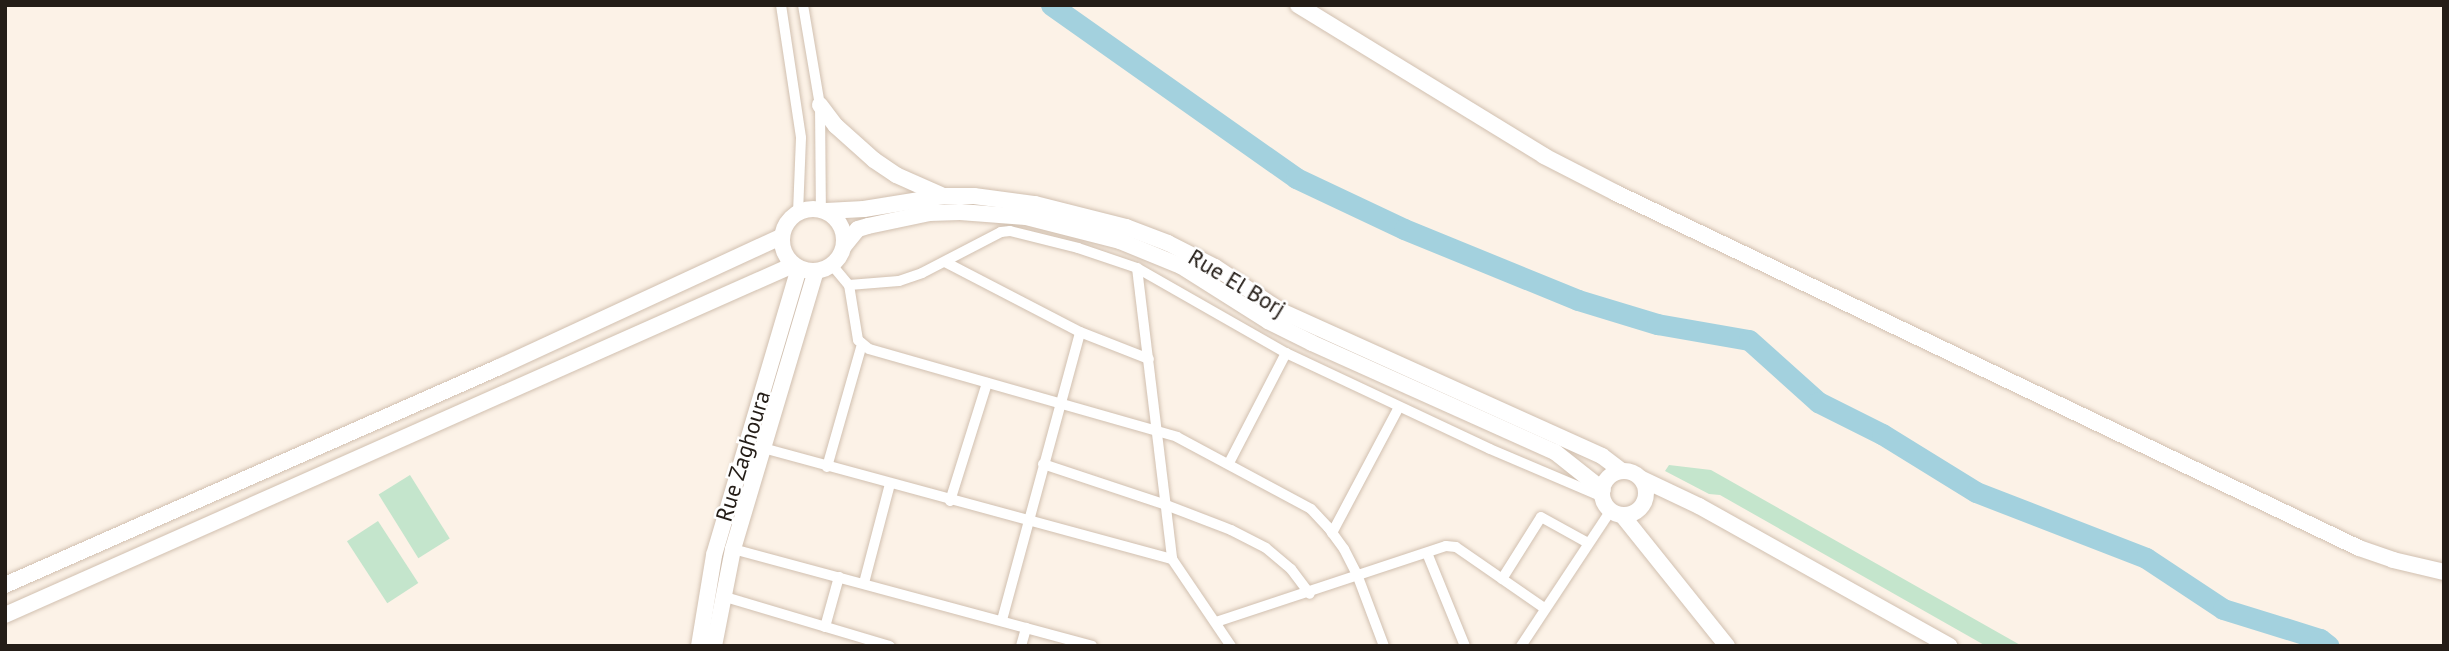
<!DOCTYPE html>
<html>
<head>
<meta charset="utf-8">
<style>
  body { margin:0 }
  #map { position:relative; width:2449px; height:651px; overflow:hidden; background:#fcf2e7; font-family:"PT Sans",sans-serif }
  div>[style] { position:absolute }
  .green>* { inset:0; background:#c4e5cc; transform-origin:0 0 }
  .river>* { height:21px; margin:-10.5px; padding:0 10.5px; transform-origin:10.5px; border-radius:10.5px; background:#a3d1de }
  .roads { filter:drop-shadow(0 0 2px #d1c0b0) drop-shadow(0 0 2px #d1c0b0) }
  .street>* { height:10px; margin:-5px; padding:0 5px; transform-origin:5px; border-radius:5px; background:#fff }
  .secondary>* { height:16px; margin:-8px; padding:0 8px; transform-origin:8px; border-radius:8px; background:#fff }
  .secondary>.ring { margin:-8px; padding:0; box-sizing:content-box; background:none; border:16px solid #fff; border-radius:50% }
  span { translate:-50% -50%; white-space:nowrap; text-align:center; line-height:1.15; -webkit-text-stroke:5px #fff; paint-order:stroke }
  .street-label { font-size:23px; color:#241d17 }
  .frame { position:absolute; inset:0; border:7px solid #241d17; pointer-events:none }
</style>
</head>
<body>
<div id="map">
  <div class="green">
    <div style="clip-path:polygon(1669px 465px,1711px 470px,2022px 646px,1986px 646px,1720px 495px,1709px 494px,1665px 471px)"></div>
    <div style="left:410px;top:475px;width:75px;height:37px;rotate:58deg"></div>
    <div style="left:378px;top:521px;width:74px;height:37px;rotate:57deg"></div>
  </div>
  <div class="river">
    <div style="left:1051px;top:5px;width:300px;rotate:35.2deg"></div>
    <div style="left:1296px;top:178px;width:119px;rotate:25.3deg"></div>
    <div style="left:1404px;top:229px;width:188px;rotate:22.2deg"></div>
    <div style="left:1578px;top:300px;width:83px;rotate:16.9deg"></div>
    <div style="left:1657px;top:324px;width:93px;rotate:9.9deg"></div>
    <div style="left:1749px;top:340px;width:93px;rotate:41.9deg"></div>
    <div style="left:1818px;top:402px;width:72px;rotate:26.6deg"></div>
    <div style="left:1882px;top:434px;width:110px;rotate:31.7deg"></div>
    <div style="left:1976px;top:492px;width:182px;rotate:21.2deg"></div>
    <div style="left:2146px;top:558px;width:92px;rotate:33.5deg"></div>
    <div style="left:2223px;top:609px;width:102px;rotate:17.2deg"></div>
    <div style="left:2320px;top:639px;width:11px;rotate:38deg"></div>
  </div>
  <div class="roads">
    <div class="street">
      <div style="left:781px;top:5px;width:134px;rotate:81.4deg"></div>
      <div style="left:801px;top:138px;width:74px;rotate:92.3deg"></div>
      <div style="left:803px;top:5px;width:101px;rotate:80.4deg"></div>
      <div style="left:820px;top:105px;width:105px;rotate:89.5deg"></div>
      <div style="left:945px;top:262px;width:152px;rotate:27.4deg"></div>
      <div style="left:1080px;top:332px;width:74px;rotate:21.4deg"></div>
      <div style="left:832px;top:265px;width:26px;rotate:50deg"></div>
      <div style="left:849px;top:285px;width:56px;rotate:80.7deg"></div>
      <div style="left:858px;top:340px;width:14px;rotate:39deg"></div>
      <div style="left:869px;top:349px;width:320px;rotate:15.9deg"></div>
      <div style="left:1177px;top:437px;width:152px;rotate:28.2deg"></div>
      <div style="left:1311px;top:509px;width:25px;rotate:47deg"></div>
      <div style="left:1328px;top:527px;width:27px;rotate:54deg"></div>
      <div style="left:1344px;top:549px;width:31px;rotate:63deg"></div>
      <div style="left:1358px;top:577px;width:74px;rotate:69.4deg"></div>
      <div style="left:1137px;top:268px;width:293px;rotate:83.1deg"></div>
      <div style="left:1172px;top:559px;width:105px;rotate:55.9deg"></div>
      <div style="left:849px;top:285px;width:50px;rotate:-4.6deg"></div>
      <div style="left:899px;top:281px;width:24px;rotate:-19deg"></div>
      <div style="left:922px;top:273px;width:89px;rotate:-27.4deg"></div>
      <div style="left:1001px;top:232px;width:9px;rotate:-6deg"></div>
      <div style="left:1010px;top:231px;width:70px;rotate:14deg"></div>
      <div style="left:1078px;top:248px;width:62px;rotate:18.7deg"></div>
      <div style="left:1137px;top:268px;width:172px;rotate:29.7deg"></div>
      <div style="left:1286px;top:353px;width:225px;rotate:25.2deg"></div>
      <div style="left:1490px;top:449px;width:123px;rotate:23deg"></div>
      <div style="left:763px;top:448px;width:424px;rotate:15.2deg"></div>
      <div style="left:1229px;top:463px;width:124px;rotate:-62.6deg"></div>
      <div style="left:1043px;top:464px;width:130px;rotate:18.4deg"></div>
      <div style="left:1166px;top:505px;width:70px;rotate:21deg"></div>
      <div style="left:1231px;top:530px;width:39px;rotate:27deg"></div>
      <div style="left:1266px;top:548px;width:33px;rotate:40deg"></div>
      <div style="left:1291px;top:569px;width:31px;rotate:53deg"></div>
      <div style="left:827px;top:467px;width:128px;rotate:-74.1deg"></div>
      <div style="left:950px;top:501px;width:124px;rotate:-72.6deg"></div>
      <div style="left:1332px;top:533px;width:143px;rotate:-62deg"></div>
      <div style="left:733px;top:549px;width:372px;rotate:15.1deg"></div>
      <div style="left:1427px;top:553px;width:100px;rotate:67.8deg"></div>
      <div style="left:1502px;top:579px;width:73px;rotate:-57.8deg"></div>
      <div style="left:1541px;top:517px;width:54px;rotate:29deg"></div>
      <div style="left:864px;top:583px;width:102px;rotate:-75.3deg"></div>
      <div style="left:722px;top:596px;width:175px;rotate:16.6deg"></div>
      <div style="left:1002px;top:620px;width:298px;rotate:-74.8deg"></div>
      <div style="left:1216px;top:622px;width:242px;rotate:-18.3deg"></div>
      <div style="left:1446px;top:546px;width:10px;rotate:6deg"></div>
      <div style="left:1456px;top:547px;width:107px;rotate:34.7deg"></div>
      <div style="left:825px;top:627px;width:52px;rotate:-74.4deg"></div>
      <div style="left:1021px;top:646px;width:19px;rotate:-74deg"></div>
      <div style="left:1521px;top:646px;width:163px;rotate:-56.5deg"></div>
    </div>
    <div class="secondary">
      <div style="left:1298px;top:5px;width:289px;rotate:31.5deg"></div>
      <div style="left:1544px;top:156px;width:81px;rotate:27.2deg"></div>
      <div style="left:1616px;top:193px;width:823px;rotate:25.54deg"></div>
      <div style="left:2359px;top:548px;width:36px;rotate:19deg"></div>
      <div style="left:2393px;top:560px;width:52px;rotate:13.2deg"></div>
      <div style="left:820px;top:105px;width:26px;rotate:53deg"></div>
      <div style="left:836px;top:126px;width:51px;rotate:41.8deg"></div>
      <div style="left:874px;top:160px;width:27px;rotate:34deg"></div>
      <div style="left:896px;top:175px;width:49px;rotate:24deg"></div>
      <div class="ring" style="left:782px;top:209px;width:46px;height:46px"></div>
      <div style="left:826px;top:211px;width:38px;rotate:-3deg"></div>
      <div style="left:864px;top:209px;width:80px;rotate:-9.3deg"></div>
      <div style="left:943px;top:196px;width:31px"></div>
      <div style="left:974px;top:196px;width:62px;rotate:7.5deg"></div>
      <div style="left:1035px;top:204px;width:94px;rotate:14.2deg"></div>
      <div style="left:1126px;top:227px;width:45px;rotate:20.9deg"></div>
      <div style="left:1168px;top:243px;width:53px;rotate:27.1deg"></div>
      <div style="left:1215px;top:267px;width:79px;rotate:33.7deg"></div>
      <div style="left:1281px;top:311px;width:352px;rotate:24.3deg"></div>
      <div style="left:1602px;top:456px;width:25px;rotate:37deg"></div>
      <div style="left:844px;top:246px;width:22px;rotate:-51deg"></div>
      <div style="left:858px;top:229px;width:10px;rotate:-17deg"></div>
      <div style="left:868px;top:226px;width:62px;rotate:-12deg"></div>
      <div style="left:929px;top:213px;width:31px;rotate:-2deg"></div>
      <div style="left:960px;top:212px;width:66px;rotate:4.3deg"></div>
      <div style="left:1026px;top:217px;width:97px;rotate:14.3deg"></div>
      <div style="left:1120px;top:241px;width:66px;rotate:22.3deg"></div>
      <div style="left:1181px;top:266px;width:103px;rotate:32.3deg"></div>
      <div style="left:1268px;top:321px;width:49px;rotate:26.6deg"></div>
      <div style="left:1312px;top:343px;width:266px;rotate:24.2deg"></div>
      <div style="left:1555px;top:452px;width:61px;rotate:38.4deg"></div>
      <div class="ring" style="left:1602px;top:471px;width:28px;height:28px"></div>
      <div style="left:1642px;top:479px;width:63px;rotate:25.3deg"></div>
      <div style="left:1699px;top:506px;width:287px;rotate:29.2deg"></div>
      <div style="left:1622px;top:515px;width:168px;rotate:51.3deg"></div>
      <div style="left:5px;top:585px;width:538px;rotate:-23.8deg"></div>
      <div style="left:497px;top:368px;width:313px;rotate:-24.8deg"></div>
      <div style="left:5px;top:615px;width:862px;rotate:-23.95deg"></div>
      <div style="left:699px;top:646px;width:92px;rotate:-80.6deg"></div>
      <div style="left:714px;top:555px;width:299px;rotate:-73.5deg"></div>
      <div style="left:714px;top:646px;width:99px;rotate:-78.9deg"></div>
      <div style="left:733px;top:549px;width:290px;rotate:-73.4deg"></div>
    </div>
  </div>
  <div class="street-label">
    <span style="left:1237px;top:283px;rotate:31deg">Rue El Borj</span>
    <span style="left:743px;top:456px;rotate:-73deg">Rue Zaghoura</span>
  </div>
  <div class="frame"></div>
</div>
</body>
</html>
